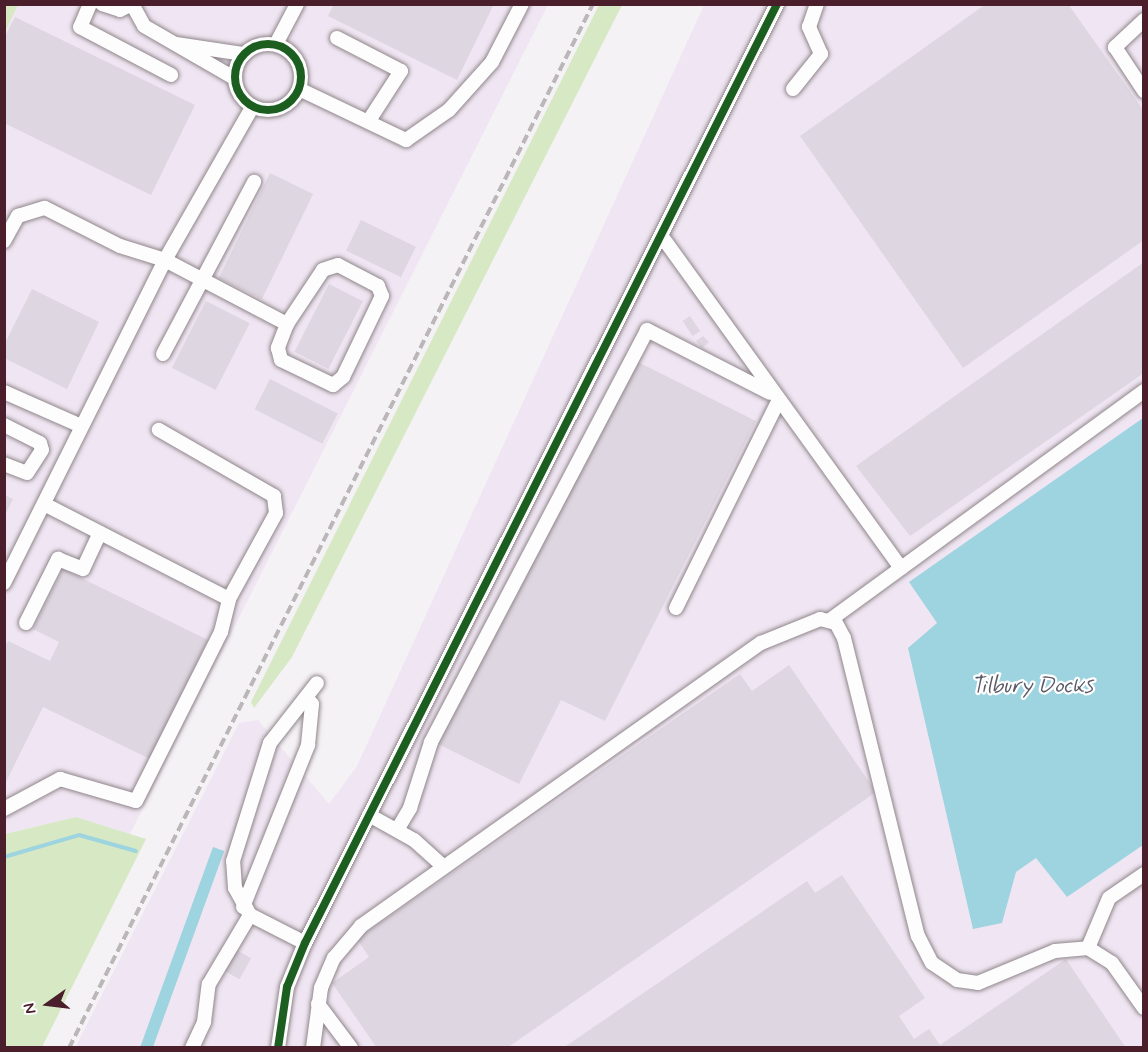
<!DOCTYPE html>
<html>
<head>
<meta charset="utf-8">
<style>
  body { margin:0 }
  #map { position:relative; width:1148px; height:1052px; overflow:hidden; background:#f5f2f6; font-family:Mynerve,sans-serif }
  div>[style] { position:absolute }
  .built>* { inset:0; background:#f0e6f3 }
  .green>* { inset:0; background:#d6e9c4 }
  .water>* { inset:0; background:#9ed3e0; transform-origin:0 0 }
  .stream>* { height:4px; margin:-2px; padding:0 2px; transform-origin:2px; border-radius:2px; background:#9ed3e0 }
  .building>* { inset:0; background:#ded6e1; transform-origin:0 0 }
  .roads { filter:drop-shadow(0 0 2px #8f868a) drop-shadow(0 0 2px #8f868a) }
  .minor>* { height:14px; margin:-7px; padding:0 7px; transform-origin:7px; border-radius:7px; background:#fefdfe }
  .minor>.ring { margin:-7px; padding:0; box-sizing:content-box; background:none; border:14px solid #fefdfe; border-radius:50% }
  .rail>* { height:4px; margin-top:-2px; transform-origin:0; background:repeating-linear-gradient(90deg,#bbb6b8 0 9px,transparent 0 13.5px) }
  .cycleway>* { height:8px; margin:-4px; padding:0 4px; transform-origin:4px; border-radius:4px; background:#1b5e20 }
  .cycleway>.ring { margin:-4px; padding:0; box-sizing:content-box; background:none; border:8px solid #1b5e20; border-radius:50% }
  span { translate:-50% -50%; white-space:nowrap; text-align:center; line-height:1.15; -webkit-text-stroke:4.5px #fff; paint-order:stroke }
  .water-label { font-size:22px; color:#5a5967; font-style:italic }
  .frame { position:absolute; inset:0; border:6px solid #4a1f2b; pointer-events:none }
  .north { position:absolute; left:18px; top:974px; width:60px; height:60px; -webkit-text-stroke:4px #fff; paint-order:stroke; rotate:256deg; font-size:16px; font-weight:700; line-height:24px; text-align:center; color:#4a1f2b }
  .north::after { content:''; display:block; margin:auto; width:21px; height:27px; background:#4a1f2b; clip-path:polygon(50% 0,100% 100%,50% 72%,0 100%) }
</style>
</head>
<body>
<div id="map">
  <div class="built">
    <div style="clip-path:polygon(18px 5px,548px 5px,130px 834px,76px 817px,5px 834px,4px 32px)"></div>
    <div style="clip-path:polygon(704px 5px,1143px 5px,1143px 1047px,75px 1048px,239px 723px,258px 720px,329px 804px,357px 766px)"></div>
  </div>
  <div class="green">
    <div style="clip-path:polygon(5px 4px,18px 5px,5px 32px,4px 5px)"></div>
    <div style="clip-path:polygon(599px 5px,622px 5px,292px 657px,254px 708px,251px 702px)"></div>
    <div style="clip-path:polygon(76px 817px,146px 839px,42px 1047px,5px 1047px,5px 834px)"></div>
  </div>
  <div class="water">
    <div style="clip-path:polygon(1143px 418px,1143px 845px,1067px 897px,1036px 858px,1016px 872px,1002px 923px,973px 929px,908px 648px,937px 623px,909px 582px)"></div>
    <div style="left:213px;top:847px;width:12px;height:221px;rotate:20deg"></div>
  </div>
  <div class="stream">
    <div style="left:4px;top:857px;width:78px;rotate:-16.3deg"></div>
    <div style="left:79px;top:835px;width:59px;rotate:15.7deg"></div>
  </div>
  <div class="building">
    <div style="clip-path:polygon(334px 4px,494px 4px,457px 80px,328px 16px)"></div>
    <div style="clip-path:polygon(986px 4px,1068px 4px,1144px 111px,1144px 240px,963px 368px,800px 136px)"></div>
    <div style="clip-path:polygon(15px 17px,195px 105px,151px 195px,4px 123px,4px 38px)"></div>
    <div style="left:270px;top:173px;width:48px;height:117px;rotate:26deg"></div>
    <div style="left:361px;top:220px;width:61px;height:34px;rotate:26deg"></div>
    <div style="clip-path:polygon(1144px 262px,1144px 373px,910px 536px,856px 466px)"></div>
    <div style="left:329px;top:284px;width:38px;height:76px;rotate:27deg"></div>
    <div style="clip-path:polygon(32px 289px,99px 322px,67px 389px,4px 358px,4px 345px)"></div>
    <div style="left:206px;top:301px;width:49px;height:75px;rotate:27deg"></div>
    <div style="left:690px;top:316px;width:18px;height:9px;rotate:56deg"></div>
    <div style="clip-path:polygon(703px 336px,709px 342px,702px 348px,696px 341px)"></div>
    <div style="clip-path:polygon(632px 359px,756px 421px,605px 721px,561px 700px,519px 784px,438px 744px)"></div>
    <div style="left:270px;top:379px;width:76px;height:34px;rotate:27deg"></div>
    <div style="clip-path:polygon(4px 495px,13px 499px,4px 517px)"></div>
    <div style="clip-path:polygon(63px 569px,208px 640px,150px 759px,43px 707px,4px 786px,4px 648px,8px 641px,50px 661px,59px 642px,33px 629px)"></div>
    <div style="clip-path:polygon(789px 665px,876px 792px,507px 1048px,377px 1048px,332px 983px,369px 957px,357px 939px,740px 674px,752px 691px)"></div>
    <div style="clip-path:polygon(842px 875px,925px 998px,899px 1016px,914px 1039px,929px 1029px,940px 1045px,1066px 959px,1126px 1048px,563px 1048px,807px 881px,815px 893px)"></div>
    <div style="left:231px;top:947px;width:23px;height:24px;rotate:29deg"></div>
  </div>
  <div class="roads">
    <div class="minor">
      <div style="left:90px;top:4px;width:25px;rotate:113deg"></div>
      <div style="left:80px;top:27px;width:103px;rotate:27.8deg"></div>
      <div style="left:102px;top:4px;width:19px;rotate:18deg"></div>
      <div style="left:120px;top:10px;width:13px;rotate:-27deg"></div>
      <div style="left:132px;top:4px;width:25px;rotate:61deg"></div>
      <div style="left:144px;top:26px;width:104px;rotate:30deg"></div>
      <div style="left:1144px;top:20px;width:40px;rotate:137deg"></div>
      <div style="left:1115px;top:47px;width:53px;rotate:56.6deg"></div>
      <div style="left:337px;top:38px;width:72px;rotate:27.3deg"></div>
      <div style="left:401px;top:71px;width:57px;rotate:122.9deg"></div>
      <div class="ring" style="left:235px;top:44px;width:52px;height:52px"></div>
      <div style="left:176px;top:44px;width:69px;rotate:8.4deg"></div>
      <div style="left:276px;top:44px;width:45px;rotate:-62.3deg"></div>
      <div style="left:299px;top:89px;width:119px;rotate:25.5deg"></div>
      <div style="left:406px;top:140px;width:52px;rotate:-34.9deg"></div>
      <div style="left:449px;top:110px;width:64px;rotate:-48.1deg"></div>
      <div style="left:492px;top:62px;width:65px;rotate:-62.7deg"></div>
      <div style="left:793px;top:89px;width:45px;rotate:-51.3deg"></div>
      <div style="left:821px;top:54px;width:30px;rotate:-114deg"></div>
      <div style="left:809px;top:27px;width:24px;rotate:-71deg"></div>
      <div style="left:663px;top:238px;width:407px;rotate:54.2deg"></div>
      <div style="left:4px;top:241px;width:29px;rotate:-61deg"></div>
      <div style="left:18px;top:216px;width:28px;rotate:-17deg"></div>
      <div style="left:45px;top:208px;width:84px;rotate:26.9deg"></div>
      <div style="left:120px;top:246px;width:47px;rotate:17.3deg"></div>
      <div style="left:165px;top:260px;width:138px;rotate:27.7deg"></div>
      <div style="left:287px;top:324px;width:26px;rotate:111deg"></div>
      <div style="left:278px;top:348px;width:12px;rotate:76deg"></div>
      <div style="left:281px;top:360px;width:58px;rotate:25.7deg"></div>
      <div style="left:333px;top:385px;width:13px;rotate:-39deg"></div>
      <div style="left:343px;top:377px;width:90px;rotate:-64.3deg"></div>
      <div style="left:382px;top:296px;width:11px;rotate:-112deg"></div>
      <div style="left:378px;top:286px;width:45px;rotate:-152.3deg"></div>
      <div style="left:338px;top:265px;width:16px;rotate:162deg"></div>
      <div style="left:323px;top:270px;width:65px;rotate:123.7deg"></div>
      <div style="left:163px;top:354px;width:195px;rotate:-62.1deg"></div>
      <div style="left:4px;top:392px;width:84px;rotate:23.8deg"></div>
      <div style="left:4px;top:425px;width:40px;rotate:26.6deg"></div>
      <div style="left:40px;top:443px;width:7px;rotate:74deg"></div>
      <div style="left:42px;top:450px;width:27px;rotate:123deg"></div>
      <div style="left:27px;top:473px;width:25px;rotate:-159deg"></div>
      <div style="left:44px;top:504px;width:208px;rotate:27.2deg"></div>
      <div style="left:229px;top:599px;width:98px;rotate:-61.3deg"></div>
      <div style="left:276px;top:513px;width:17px;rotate:-97deg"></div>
      <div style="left:274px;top:496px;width:133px;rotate:-150.1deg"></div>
      <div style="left:4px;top:583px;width:361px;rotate:-63.5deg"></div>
      <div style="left:165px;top:260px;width:177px;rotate:-60.3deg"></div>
      <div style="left:676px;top:608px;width:230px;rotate:-63.7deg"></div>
      <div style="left:830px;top:620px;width:389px;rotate:-36.1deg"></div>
      <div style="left:26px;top:623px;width:72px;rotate:-63.4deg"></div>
      <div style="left:58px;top:559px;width:27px;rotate:22deg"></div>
      <div style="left:83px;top:569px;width:40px;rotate:-65deg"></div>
      <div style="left:4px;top:809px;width:64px;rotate:-28.2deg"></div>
      <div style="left:60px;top:779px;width:79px;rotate:16.1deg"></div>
      <div style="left:136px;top:801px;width:189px;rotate:-63.3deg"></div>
      <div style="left:221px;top:632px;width:34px;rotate:-76deg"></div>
      <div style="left:369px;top:815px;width:51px;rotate:29.1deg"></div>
      <div style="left:414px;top:840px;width:39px;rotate:42deg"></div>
      <div style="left:397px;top:830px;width:26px;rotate:-59deg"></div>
      <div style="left:410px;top:808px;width:69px;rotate:-72.3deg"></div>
      <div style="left:431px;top:742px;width:465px;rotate:-62.3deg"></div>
      <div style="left:647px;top:330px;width:138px;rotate:27.1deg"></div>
      <div style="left:243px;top:907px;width:175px;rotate:-68.1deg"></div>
      <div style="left:308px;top:745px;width:41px;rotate:-84.4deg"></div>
      <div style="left:312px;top:704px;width:9px;rotate:-131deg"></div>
      <div style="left:305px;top:943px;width:62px;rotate:-153deg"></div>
      <div style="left:250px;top:915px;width:31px;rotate:-119deg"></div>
      <div style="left:235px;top:888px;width:27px;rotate:-94deg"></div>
      <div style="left:233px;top:861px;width:124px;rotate:-72.6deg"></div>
      <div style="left:270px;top:743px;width:76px;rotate:-51.9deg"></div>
      <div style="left:1088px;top:948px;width:54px;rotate:-67.2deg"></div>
      <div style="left:1109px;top:898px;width:42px;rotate:-34.4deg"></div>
      <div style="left:318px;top:1004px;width:55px;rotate:53.1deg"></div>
      <div style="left:192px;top:1048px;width:29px;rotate:-65deg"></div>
      <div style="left:204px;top:1022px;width:38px;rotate:-83deg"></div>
      <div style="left:209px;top:984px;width:80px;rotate:-59.3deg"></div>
      <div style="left:278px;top:1048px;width:62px;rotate:-81.6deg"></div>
      <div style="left:287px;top:987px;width:48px;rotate:-67.8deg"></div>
      <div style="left:305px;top:943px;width:1051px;rotate:-63.31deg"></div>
      <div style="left:313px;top:1048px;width:61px;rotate:-82.4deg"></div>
      <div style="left:321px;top:988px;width:33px;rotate:-67deg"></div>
      <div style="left:334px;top:958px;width:42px;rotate:-49.8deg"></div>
      <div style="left:361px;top:926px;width:490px;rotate:-35.3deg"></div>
      <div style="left:761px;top:643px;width:64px;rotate:-22.1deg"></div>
      <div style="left:820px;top:619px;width:16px;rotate:14deg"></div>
      <div style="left:836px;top:623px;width:17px;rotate:62deg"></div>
      <div style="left:844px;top:638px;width:307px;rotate:76.1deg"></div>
      <div style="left:918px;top:936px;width:30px;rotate:63deg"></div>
      <div style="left:932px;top:963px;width:30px;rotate:34deg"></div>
      <div style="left:957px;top:980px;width:21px;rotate:8deg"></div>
      <div style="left:978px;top:983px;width:83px;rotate:-22.6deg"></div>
      <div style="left:1055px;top:951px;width:33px;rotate:-5deg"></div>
      <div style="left:1088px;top:948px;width:28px;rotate:32deg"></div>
      <div style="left:1112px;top:963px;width:55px;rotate:54.6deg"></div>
    </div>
  </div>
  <div class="rail">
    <div style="left:69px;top:1048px;width:1168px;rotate:-63.35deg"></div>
  </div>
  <div class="cycleway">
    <div class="ring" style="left:235px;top:44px;width:58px;height:58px"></div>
    <div style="left:278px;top:1048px;width:62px;rotate:-81.6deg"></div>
    <div style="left:287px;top:987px;width:48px;rotate:-67.8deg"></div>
    <div style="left:305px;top:943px;width:1051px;rotate:-63.31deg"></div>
  </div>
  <div class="water-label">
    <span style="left:1032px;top:687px">Tilbury Docks</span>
  </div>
  <div class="frame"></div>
  <div class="north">N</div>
</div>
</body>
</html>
